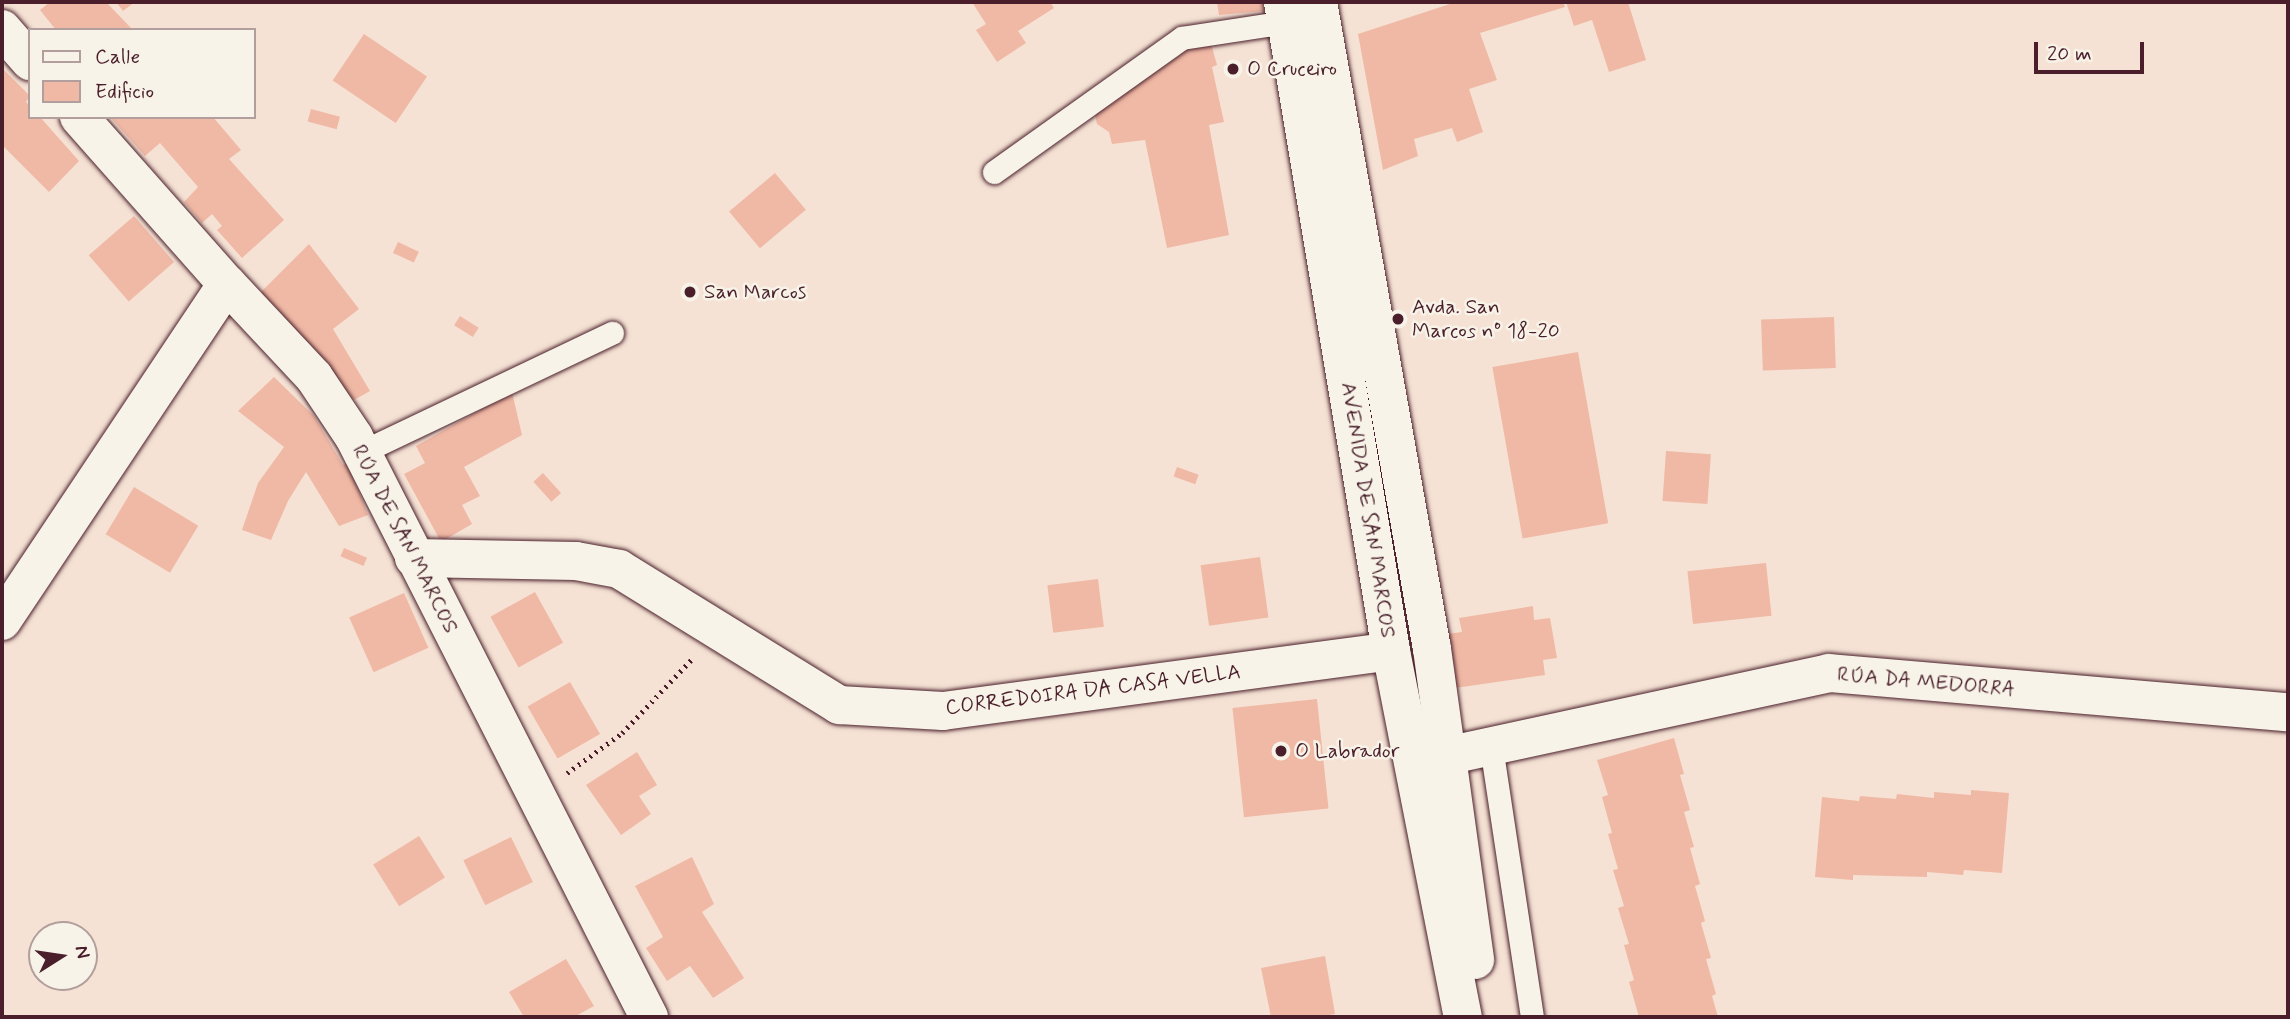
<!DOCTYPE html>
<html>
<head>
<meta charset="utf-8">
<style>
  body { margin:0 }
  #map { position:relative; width:2290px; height:1019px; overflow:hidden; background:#f5e2d4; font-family:Mynerve,sans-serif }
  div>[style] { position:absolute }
  .building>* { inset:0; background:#f0b9a5; transform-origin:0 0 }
  .path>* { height:4.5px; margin-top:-2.25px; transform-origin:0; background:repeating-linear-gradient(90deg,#4a1f2b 0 2px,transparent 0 7px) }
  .roads { filter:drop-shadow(0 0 2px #4a1f2b) drop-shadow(0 0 2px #4a1f2b) }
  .service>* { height:23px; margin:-11.5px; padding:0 11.5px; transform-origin:11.5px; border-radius:11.5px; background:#f7f3e8 }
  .minor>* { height:38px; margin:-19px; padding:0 19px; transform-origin:19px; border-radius:19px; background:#f7f3e8 }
  .primary>* { height:38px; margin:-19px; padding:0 19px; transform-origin:19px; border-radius:19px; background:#f7f3e8 }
  .dots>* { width:19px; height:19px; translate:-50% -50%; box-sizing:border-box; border:4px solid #f7f3e8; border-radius:50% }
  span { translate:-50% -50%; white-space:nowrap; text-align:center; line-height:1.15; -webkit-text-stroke:5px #f7f3e8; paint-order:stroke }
  .poi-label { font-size:21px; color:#4a1f2b }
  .left { translate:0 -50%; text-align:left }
  .street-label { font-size:21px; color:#4a1f2b }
  .frame { position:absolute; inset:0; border:4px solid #4a1f2b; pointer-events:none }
  .legend { position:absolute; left:28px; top:28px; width:228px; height:91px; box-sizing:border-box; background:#f7f3e8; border:2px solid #b29e9c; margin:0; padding:9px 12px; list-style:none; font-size:21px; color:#4a1f2b }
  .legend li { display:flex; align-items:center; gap:14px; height:35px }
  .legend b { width:35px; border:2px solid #b29e9c }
  .north { position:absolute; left:28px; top:921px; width:70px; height:70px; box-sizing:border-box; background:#f7f3e8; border:2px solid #b29e9c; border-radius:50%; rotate:78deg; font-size:19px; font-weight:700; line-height:28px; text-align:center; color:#4a1f2b }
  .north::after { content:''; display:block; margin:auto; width:24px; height:32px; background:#4a1f2b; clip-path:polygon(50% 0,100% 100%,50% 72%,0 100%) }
  .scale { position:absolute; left:2034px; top:42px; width:110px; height:32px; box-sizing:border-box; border:4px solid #4a1f2b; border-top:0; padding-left:9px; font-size:21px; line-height:24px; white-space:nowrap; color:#4a1f2b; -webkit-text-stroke:5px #f7f3e8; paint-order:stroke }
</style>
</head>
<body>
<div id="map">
  <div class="building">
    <div style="clip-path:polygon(50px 2px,106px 2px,133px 30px,56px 30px,40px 10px)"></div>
    <div style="clip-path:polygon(116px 2px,135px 2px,123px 11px)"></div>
    <div style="clip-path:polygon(972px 2px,1050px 2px,1054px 8px,1018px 31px,1026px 43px,997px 62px,976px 30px,986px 24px)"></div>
    <div style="clip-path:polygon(1217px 2px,1263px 2px,1264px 11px,1219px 15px)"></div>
    <div style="clip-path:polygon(1456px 2px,1563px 2px,1565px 7px,1480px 33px,1497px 80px,1469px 89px,1483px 132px,1457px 142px,1452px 128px,1414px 139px,1418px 156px,1383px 170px,1358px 34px)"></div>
    <div style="clip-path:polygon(1566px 2px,1628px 2px,1646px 60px,1609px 72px,1592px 20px,1574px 26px)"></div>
    <div style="left:364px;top:34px;width:76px;height:56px;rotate:34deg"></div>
    <div style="clip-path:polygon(1210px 40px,1217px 65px,1212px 67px,1224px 122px,1209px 125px,1229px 235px,1167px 248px,1145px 140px,1112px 144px,1109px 132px,1097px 124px,1094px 110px,1187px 46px)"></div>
    <div style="clip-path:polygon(2px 68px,30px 96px,26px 102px,30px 106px,30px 117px,40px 117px,79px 161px,49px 192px,2px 145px)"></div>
    <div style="left:311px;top:109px;width:30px;height:13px;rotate:15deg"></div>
    <div style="clip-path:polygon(110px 117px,213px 117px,241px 150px,229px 159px,284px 220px,242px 258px,217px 230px,222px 226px,212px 214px,202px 223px,184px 202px,198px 187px,160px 143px,145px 156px)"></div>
    <div style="left:775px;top:173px;width:48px;height:60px;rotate:50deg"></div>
    <div style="left:134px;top:216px;width:61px;height:60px;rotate:49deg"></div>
    <div style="left:398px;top:242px;width:23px;height:12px;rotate:25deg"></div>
    <div style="clip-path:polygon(309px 244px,359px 309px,333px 329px,370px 391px,354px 400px,260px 293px)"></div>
    <div style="left:460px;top:316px;width:22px;height:11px;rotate:32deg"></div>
    <div style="left:1834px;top:317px;width:51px;height:73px;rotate:88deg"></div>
    <div style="left:1578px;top:352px;width:174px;height:87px;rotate:80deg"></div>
    <div style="clip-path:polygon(274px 377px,314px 416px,343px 465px,348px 463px,368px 515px,339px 526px,306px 472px,288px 501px,271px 540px,242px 530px,258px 483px,284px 447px,238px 411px)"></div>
    <div style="clip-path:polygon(512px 392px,522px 435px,464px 467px,480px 496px,462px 505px,472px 524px,441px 542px,404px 474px,425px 463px,416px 446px)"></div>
    <div style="left:1666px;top:451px;width:45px;height:50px;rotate:4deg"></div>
    <div style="left:1177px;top:467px;width:23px;height:10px;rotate:20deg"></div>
    <div style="left:543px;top:473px;width:27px;height:13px;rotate:48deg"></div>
    <div style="left:134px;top:487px;width:75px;height:55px;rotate:31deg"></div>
    <div style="left:344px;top:548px;width:25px;height:9px;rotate:23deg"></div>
    <div style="left:1260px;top:557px;width:61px;height:60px;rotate:82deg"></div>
    <div style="left:1766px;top:563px;width:53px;height:79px;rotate:84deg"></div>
    <div style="left:1098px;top:579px;width:48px;height:51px;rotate:83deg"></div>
    <div style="left:535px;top:592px;width:58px;height:51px;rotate:61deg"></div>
    <div style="left:404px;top:593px;width:60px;height:60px;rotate:66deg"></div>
    <div style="clip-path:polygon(1533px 606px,1534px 620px,1550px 618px,1557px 658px,1543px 660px,1545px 675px,1455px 688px,1447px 634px,1462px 632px,1459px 618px)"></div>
    <div style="left:570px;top:682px;width:60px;height:49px;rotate:60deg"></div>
    <div style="left:1317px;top:699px;width:110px;height:85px;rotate:84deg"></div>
    <div style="clip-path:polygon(1674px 738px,1684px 774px,1680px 775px,1690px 810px,1684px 812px,1694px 847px,1690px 848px,1700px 884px,1695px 886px,1705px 921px,1701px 923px,1711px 958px,1706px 959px,1716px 994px,1712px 996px,1718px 1017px,1639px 1017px,1629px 982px,1634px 980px,1624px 945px,1629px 944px,1618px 908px,1624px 906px,1613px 870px,1618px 869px,1608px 834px,1612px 833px,1602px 797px,1608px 795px,1597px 760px)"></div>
    <div style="clip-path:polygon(637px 752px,657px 785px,639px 796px,651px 814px,621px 835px,586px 785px)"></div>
    <div style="clip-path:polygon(1971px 790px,2009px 793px,2002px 873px,1964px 870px,1963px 875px,1927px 872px,1927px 877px,1853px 875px,1853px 880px,1815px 877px,1822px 797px,1859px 801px,1860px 796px,1896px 799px,1897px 794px,1934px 798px,1934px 792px,1971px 795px)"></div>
    <div style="left:419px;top:836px;width:49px;height:54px;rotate:58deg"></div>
    <div style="left:511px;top:837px;width:50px;height:53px;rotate:64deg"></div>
    <div style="clip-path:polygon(692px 857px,714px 904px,702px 912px,744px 978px,713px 998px,690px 966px,667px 981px,646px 948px,663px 937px,635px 886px)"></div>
    <div style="clip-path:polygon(1325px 956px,1335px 1014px,1316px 1017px,1271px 1017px,1261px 968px)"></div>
    <div style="clip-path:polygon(566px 959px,594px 1006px,574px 1017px,524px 1017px,509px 992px)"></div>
  </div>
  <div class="path">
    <div style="left:567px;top:773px;width:68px;rotate:-36deg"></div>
    <div style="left:622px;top:733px;width:102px;rotate:-46.6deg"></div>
  </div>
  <div class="roads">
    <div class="service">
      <div style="left:994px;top:172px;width:231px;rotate:-35.5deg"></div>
      <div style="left:1182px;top:38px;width:106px;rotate:-8.7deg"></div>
      <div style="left:362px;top:452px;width:277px;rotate:-25.5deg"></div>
      <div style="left:1491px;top:746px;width:274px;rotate:81.4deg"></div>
    </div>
    <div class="minor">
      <div style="left:2px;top:29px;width:43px;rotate:48.8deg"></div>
      <div style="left:79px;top:117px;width:223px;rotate:48.5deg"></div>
      <div style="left:227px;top:284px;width:127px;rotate:46.9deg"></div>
      <div style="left:314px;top:377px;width:72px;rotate:56.3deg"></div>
      <div style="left:354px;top:437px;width:651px;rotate:63.04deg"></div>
      <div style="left:414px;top:558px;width:162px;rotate:1.1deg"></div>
      <div style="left:576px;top:561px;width:44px;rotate:10.5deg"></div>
      <div style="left:619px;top:569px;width:259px;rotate:31.7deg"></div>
      <div style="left:839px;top:705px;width:104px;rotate:3.3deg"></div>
      <div style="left:943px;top:711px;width:452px;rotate:-7.6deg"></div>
      <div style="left:2px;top:621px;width:405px;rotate:-56.3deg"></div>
      <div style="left:1446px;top:756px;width:392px;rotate:-12.2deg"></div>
      <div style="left:1829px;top:673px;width:461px;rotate:4.9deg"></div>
    </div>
    <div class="primary">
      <div style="left:1283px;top:2px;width:658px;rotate:80.55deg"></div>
      <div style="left:1391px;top:651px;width:373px;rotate:78.9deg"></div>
      <div style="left:1318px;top:2px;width:657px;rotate:80.01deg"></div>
      <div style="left:1432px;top:649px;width:314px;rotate:82.1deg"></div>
    </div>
  </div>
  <div class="dots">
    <div style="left:1233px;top:69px;background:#4a1f2b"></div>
    <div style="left:690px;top:292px;background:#4a1f2b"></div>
    <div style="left:1398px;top:319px;background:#4a1f2b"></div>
    <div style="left:1281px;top:751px;background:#4a1f2b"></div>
  </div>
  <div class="poi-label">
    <span class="left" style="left:1247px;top:69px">O Cruceiro</span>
    <span class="left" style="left:704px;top:292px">San Marcos</span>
    <span class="left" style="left:1412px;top:319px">Avda. San<br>Marcos nº 18-20</span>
    <span class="left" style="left:1295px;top:751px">O Labrador</span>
  </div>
  <div class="street-label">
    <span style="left:1368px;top:510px;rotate:81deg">AVENIDA DE SAN MARCOS</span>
    <span style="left:405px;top:539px;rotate:63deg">RÚA DE SAN MARCOS</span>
    <span style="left:1926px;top:682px;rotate:5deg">RÚA DA MEDORRA</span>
    <span style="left:1093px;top:690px;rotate:-7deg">CORREDOIRA DA CASA VELLA</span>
  </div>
  <div class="frame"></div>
  <ul class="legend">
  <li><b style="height:9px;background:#f7f3e8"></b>Calle</li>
  <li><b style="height:19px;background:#f0b9a5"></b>Edificio</li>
  </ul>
  <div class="north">N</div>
  <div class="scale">20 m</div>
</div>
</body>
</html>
